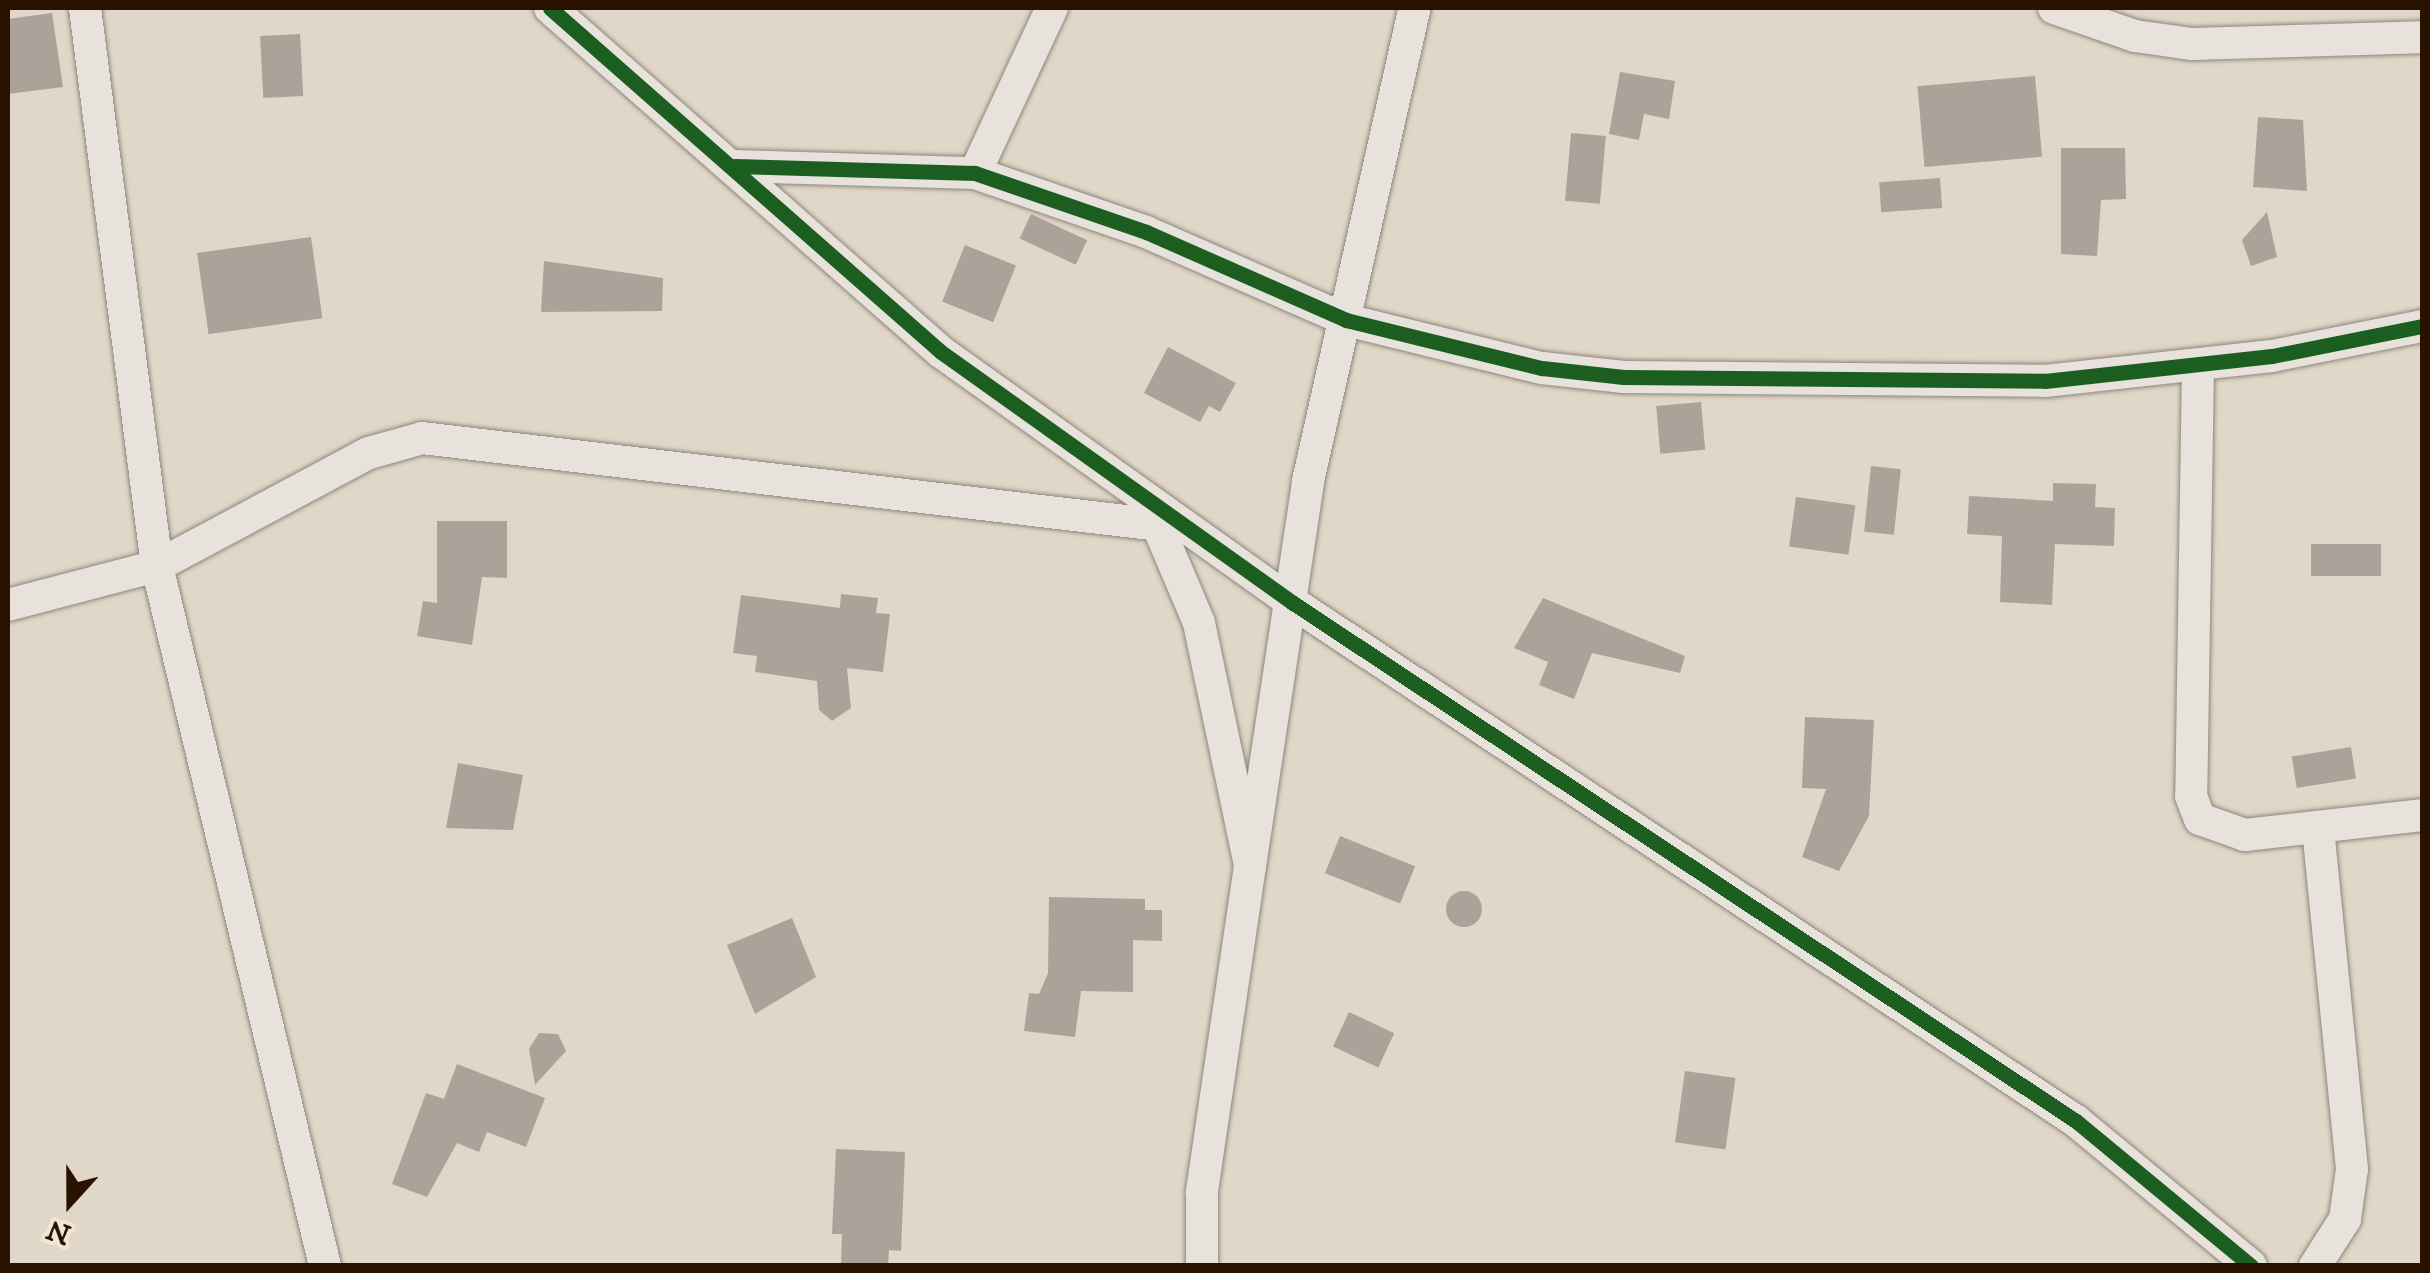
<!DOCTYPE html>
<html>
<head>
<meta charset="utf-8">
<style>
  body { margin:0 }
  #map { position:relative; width:2430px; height:1273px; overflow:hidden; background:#e0d7c9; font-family:"IM FELL DW Pica",serif }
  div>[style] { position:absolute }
  .building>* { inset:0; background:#aba399; transform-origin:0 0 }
  .round { border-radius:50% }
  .roads { filter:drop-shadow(0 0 2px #8f867c) drop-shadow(0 0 2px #8f867c) }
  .minor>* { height:32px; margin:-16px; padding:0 16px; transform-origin:16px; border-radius:16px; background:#e7e2dc }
  .cycleway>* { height:15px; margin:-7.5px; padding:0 7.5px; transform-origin:7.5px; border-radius:7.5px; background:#1b5e20 }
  span { translate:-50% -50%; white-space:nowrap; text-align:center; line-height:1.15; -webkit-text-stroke:8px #f1e6d6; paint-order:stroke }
  .frame { position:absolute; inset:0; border:10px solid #291300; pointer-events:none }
  .north { position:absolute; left:20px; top:1153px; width:100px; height:100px; -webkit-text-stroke:8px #f1e6d6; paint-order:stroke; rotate:201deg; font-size:28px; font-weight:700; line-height:40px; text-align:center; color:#291300 }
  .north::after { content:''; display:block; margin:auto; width:35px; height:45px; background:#291300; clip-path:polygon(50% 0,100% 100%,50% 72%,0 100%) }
</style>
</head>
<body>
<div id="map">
  <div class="building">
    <div style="clip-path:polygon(52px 13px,63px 87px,8px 94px,8px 19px)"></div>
    <div style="left:300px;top:34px;width:62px;height:40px;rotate:87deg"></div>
    <div style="clip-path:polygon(1620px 72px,1675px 81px,1669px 119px,1644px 114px,1639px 140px,1609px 134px)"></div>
    <div style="left:2035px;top:76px;width:81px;height:118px;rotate:85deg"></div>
    <div style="clip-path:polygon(2258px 117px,2303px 120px,2307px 191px,2253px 187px)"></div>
    <div style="left:1571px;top:133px;width:35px;height:68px;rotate:5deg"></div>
    <div style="clip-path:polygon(2061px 148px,2125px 148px,2126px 199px,2101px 200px,2097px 256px,2061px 254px)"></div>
    <div style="left:1940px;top:178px;width:30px;height:61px;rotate:86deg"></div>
    <div style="clip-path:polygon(2267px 212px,2277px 257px,2251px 266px,2242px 240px)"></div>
    <div style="left:1031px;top:214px;width:62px;height:27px;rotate:25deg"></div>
    <div style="left:311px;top:237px;width:82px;height:115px;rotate:82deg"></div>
    <div style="left:965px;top:245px;width:55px;height:61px;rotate:22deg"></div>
    <div style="clip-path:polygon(544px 261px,663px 278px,662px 311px,541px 312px)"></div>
    <div style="clip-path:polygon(1168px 347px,1236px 383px,1220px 412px,1209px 406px,1200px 422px,1144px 393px)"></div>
    <div style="left:1701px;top:402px;width:48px;height:45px;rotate:85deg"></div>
    <div style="left:1871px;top:466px;width:30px;height:66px;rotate:6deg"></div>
    <div style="clip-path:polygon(2053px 483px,2096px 484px,2095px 507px,2115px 508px,2114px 546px,2055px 544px,2052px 605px,2000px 602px,2002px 536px,1967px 534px,1969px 496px,2053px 501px)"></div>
    <div style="left:1796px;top:497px;width:60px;height:50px;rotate:8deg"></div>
    <div style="clip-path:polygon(437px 521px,507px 521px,507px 578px,482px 577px,472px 645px,417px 636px,423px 601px,437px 603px)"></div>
    <div style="left:2381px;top:544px;width:32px;height:70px;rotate:90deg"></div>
    <div style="clip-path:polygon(841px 594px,878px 598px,876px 613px,890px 614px,883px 672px,847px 668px,851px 708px,832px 721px,819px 710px,817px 681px,755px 672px,757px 656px,733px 653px,741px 595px,840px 608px)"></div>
    <div style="clip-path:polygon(1543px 598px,1685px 656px,1680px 673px,1592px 653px,1574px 699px,1539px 685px,1548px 662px,1514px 648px)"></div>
    <div style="clip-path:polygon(1805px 717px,1874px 720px,1869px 816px,1839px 871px,1802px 857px,1826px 789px,1802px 788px)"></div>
    <div style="left:2351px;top:747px;width:32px;height:60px;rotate:81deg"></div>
    <div style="clip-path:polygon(458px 763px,523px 775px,513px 830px,446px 828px)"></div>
    <div style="left:1340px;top:836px;width:81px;height:40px;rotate:22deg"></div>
    <div class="round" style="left:1446px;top:891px;width:36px;height:36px"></div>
    <div style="clip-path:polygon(1049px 897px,1145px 899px,1145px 910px,1162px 910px,1162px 941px,1133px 940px,1133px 992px,1081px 991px,1075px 1037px,1024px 1031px,1029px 993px,1039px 994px,1048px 973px)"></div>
    <div style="clip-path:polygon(792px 918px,816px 977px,755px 1014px,727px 945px)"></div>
    <div style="left:1349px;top:1012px;width:50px;height:38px;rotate:25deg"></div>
    <div style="clip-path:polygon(539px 1033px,558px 1034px,566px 1051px,535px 1085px,529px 1049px)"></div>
    <div style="clip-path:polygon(457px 1064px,545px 1098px,526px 1147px,487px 1132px,479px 1152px,457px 1143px,427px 1197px,392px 1184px,426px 1093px,444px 1099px)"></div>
    <div style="left:1685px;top:1071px;width:51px;height:72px;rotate:8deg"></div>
    <div style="clip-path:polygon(836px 1149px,905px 1152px,901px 1251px,889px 1250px,888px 1266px,841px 1266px,842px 1234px,832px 1234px)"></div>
  </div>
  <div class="roads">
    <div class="minor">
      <div style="left:85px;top:8px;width:563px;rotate:82.65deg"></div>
      <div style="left:157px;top:566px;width:720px;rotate:76.5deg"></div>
      <div style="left:550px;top:8px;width:521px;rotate:41.34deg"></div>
      <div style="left:941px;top:352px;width:432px;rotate:35.5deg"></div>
      <div style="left:1293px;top:603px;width:939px;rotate:33.49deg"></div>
      <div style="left:2076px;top:1121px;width:227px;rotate:39.6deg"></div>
      <div style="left:2054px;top:8px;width:86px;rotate:19.1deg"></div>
      <div style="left:2135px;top:36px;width:58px;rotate:8deg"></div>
      <div style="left:2192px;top:44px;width:230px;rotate:-1.7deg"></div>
      <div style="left:735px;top:166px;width:240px;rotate:1.7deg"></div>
      <div style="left:975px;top:173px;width:181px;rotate:19deg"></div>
      <div style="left:1146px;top:232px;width:219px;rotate:23.7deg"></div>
      <div style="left:1346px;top:320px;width:202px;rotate:13.8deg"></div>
      <div style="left:1542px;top:368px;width:82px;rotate:6.3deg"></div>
      <div style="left:1624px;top:377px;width:421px;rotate:0.5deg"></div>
      <div style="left:2045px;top:381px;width:228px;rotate:-6.3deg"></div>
      <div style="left:2272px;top:356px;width:153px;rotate:-11.3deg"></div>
      <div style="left:975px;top:173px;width:182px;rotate:-65deg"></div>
      <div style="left:2198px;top:366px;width:430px;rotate:90.9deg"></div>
      <div style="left:2191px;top:796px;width:25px;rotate:69deg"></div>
      <div style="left:2200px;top:819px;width:48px;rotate:19.6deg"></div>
      <div style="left:2245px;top:835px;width:178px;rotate:-6.4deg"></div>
      <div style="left:1149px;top:505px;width:128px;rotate:67deg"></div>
      <div style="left:1199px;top:623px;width:248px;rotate:78.1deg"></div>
      <div style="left:1250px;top:866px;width:331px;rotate:98.4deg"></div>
      <div style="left:1202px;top:1193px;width:73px;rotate:90deg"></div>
      <div style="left:8px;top:605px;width:154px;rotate:-14.7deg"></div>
      <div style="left:157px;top:566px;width:240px;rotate:-28.1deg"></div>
      <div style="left:369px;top:453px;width:55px;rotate:-15.8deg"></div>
      <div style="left:422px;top:438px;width:742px;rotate:6.73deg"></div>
      <div style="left:1250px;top:866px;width:389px;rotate:-81.4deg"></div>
      <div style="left:1308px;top:481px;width:485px;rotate:-77.3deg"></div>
      <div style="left:2315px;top:1266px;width:56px;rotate:-57.4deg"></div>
      <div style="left:2345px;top:1219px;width:50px;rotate:-82deg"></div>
      <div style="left:2352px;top:1169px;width:341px;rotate:-95.7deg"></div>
    </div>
  </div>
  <div class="cycleway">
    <div style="left:550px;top:8px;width:521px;rotate:41.34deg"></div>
    <div style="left:941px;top:352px;width:432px;rotate:35.5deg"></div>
    <div style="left:1293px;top:603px;width:939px;rotate:33.49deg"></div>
    <div style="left:2076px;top:1121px;width:227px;rotate:39.6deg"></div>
    <div style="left:735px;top:166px;width:240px;rotate:1.7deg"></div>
    <div style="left:975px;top:173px;width:181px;rotate:19deg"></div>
    <div style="left:1146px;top:232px;width:219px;rotate:23.7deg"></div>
    <div style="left:1346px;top:320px;width:202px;rotate:13.8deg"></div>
    <div style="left:1542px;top:368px;width:82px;rotate:6.3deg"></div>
    <div style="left:1624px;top:377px;width:421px;rotate:0.5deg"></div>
    <div style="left:2045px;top:381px;width:228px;rotate:-6.3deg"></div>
    <div style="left:2272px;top:356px;width:153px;rotate:-11.3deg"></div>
  </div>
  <div class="frame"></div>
  <div class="north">N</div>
</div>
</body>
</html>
